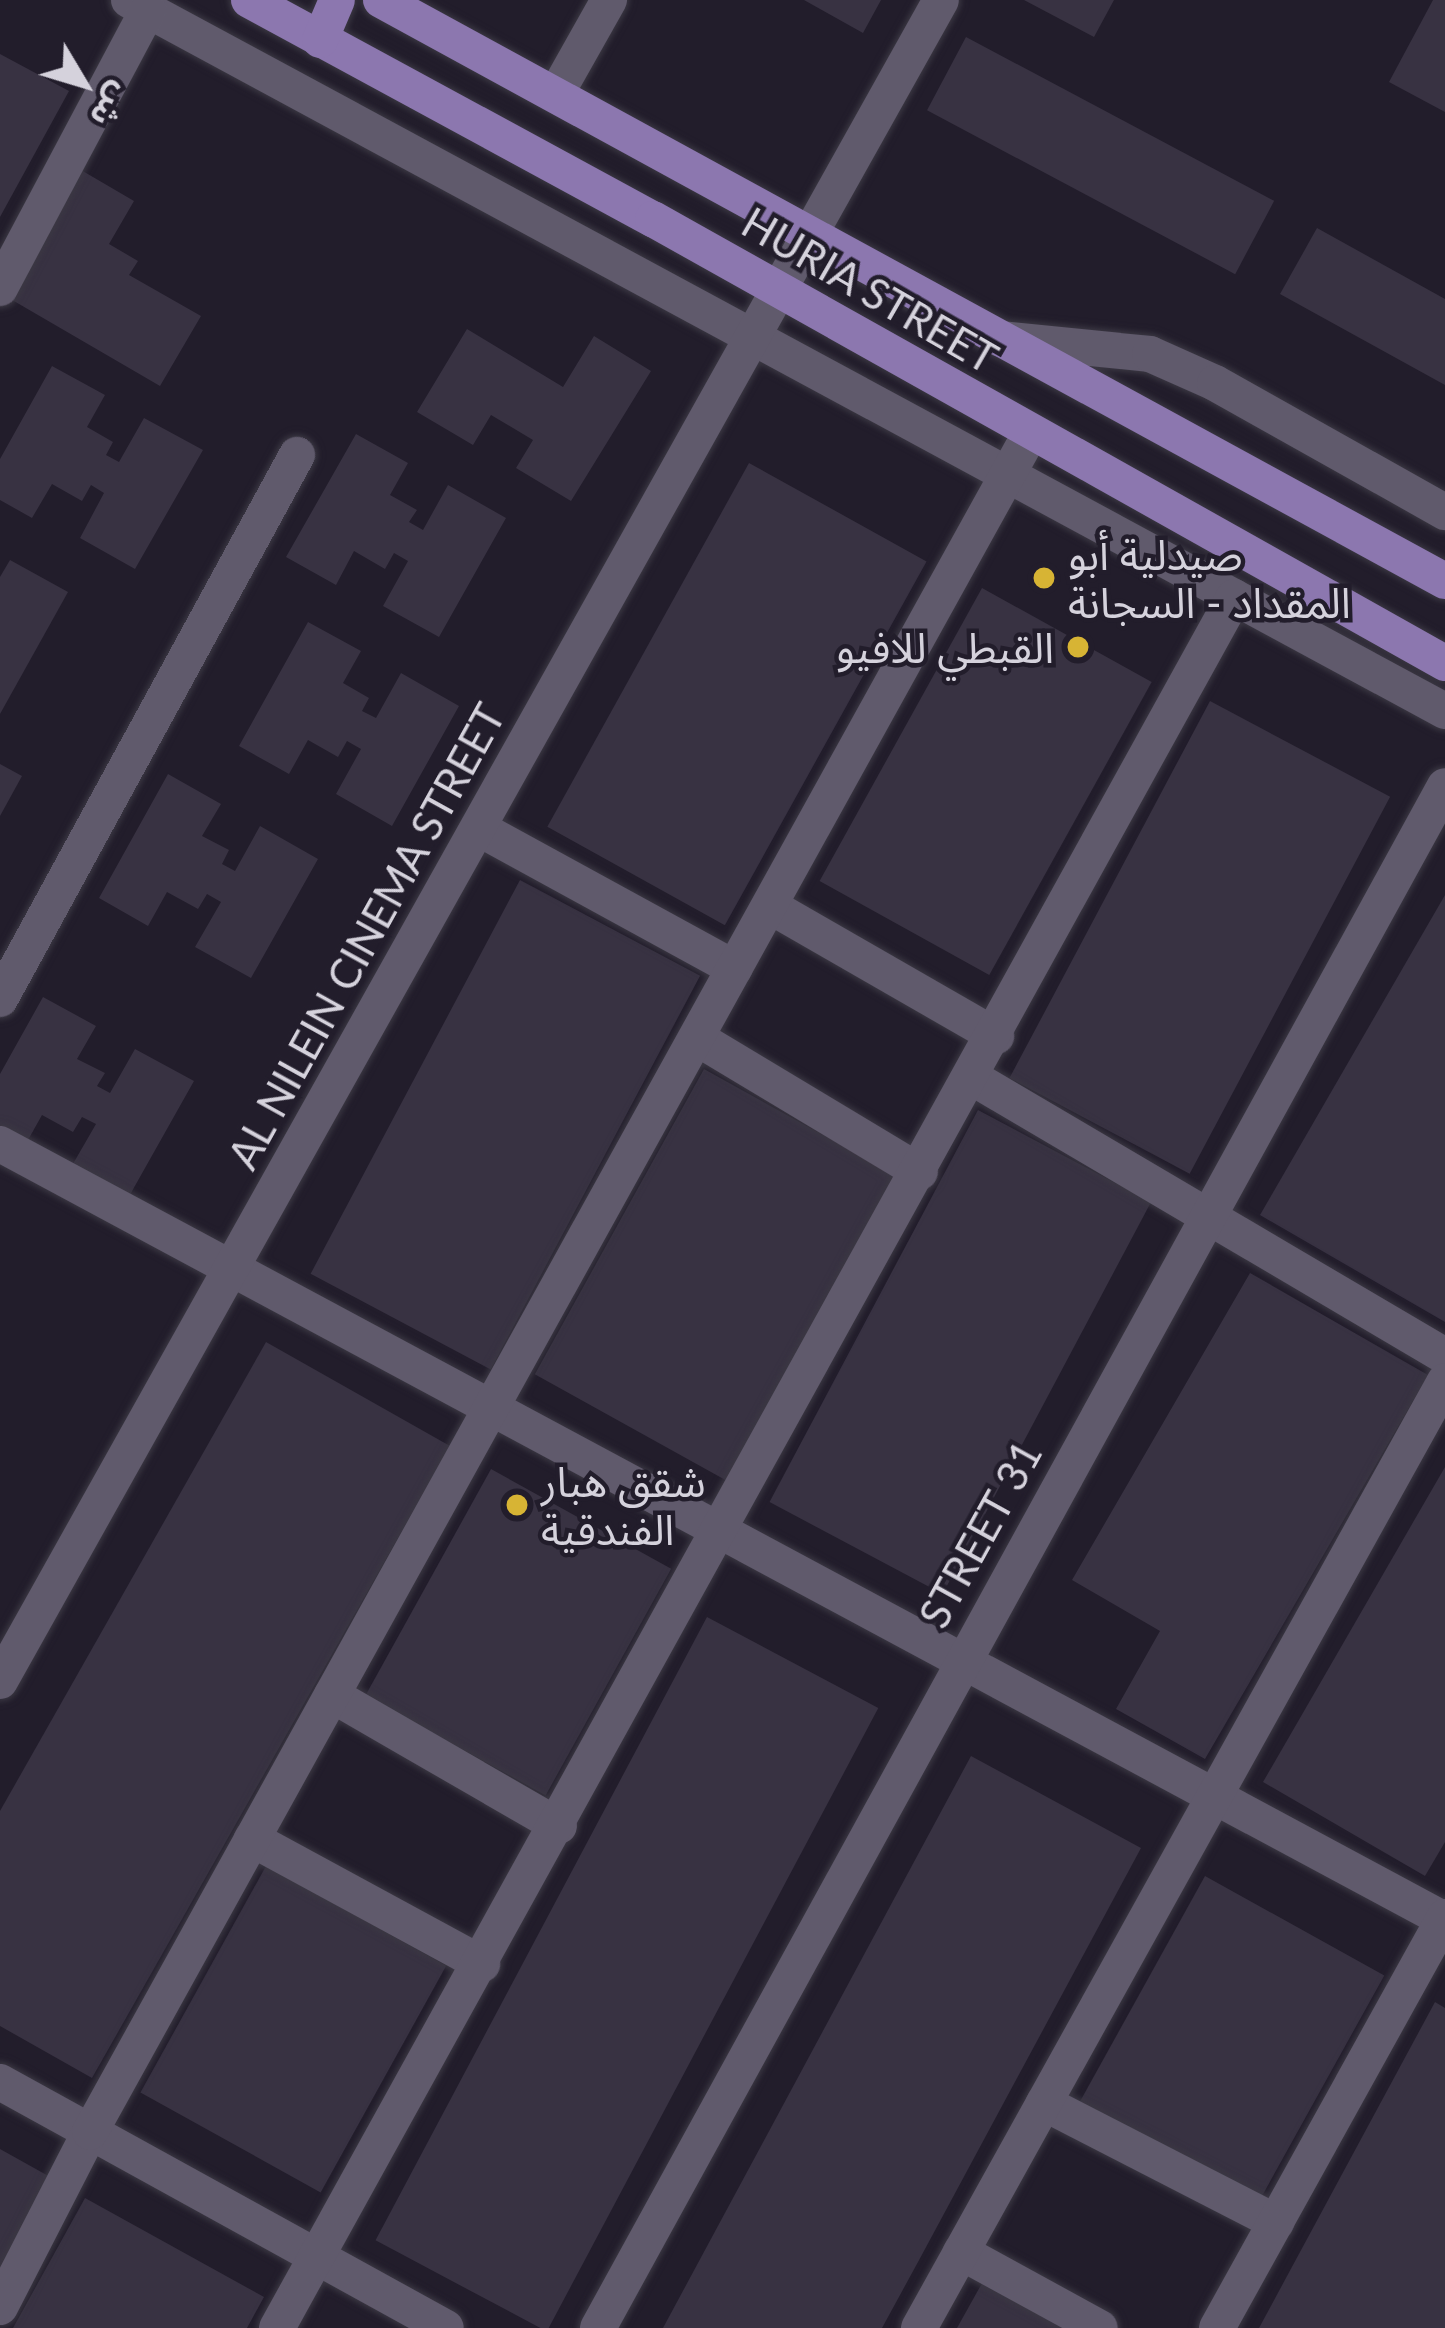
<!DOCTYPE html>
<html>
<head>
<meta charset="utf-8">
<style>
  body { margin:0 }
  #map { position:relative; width:1445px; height:2328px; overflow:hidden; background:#221d2b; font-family:Lato,"Noto Sans Arabic",sans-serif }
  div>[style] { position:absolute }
  .building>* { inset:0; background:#383242; transform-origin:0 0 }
  .roads { filter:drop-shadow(0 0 3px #3b3843) drop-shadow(0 0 3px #3b3843) }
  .minor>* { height:36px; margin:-18px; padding:0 18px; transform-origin:18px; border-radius:18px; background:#605a6c }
  .major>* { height:36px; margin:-18px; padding:0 18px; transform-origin:18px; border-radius:18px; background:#8c77af }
  .dots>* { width:33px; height:33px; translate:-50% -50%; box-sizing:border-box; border:6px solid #221d2b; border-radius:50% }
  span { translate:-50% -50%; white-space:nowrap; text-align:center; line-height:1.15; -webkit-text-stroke:9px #221d2b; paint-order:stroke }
  .street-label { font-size:42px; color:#d5d2dc }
  .poi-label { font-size:42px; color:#d5d2dc }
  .left { translate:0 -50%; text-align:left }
  .right { translate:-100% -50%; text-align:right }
  .north { position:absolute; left:24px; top:24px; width:120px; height:120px; -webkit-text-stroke:9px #221d2b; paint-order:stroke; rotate:128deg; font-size:33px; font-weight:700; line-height:48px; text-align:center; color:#d5d2dc }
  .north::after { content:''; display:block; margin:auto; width:42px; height:54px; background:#d5d2dc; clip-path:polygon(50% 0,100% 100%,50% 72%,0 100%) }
</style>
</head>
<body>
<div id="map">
  <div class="building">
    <div style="clip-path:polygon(804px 0,881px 0,863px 33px)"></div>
    <div style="clip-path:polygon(1024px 0,1114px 0,1094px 37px)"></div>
    <div style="clip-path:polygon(1433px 0,1445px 0,1445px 112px,1389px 82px)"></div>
    <div style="left:966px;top:37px;width:349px;height:83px;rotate:28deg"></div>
    <div style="clip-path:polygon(0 54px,69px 91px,0 217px)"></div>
    <div style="clip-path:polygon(81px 170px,134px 201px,109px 244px,138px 261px,129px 275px,201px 316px,160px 386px,7px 297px)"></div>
    <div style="clip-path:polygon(1317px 228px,1445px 299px,1445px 385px,1280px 294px)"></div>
    <div style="clip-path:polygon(467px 329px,563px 387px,594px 336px,651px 371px,571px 501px,516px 468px,533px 440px,491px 415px,473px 445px,417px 412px)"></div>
    <div style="clip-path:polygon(52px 366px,105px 395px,87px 427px,113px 442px,106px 455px,119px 462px,144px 418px,203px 450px,135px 569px,80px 538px,104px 493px,91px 485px,82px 501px,52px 484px,32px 518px,0 500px,0 459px)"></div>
    <div style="clip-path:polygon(356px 434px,408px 463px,390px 495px,417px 510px,409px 522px,423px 530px,448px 485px,506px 518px,439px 637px,383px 606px,408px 561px,394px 553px,385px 569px,354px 551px,336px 585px,286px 557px)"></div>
    <div style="left:749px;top:463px;width:203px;height:416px;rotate:29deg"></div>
    <div style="clip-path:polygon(10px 560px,68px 592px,0 714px,0 577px)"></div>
    <div style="left:982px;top:588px;width:194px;height:335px;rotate:29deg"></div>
    <div style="clip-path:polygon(308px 622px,361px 651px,343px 683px,369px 698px,362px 711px,376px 718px,401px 673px,459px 706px,392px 826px,336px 794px,361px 749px,347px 741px,338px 757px,308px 740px,289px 774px,239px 746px)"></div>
    <div style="left:1210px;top:701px;width:204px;height:427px;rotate:28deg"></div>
    <div style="clip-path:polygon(0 764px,22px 776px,0 816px)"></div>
    <div style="clip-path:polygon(168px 774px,221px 804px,202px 836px,229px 850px,222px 864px,235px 871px,260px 826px,318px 859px,251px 978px,195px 947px,221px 902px,207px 894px,198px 909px,167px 892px,148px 926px,99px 898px)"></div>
    <div style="left:520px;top:880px;width:204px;height:446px;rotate:28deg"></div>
    <div style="clip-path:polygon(1445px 895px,1445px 1322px,1260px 1215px)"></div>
    <div style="clip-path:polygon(43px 997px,96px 1026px,77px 1059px,105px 1073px,97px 1086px,110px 1093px,135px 1049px,194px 1081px,127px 1200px,70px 1169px,96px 1124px,82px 1117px,73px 1132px,42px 1115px,23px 1149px,0 1136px,0 1074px)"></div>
    <div style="left:704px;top:1069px;width:220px;height:349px;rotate:29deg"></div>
    <div style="left:978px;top:1110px;width:196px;height:444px;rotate:28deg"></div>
    <div style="clip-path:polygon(1250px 1273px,1428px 1375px,1205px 1759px,1116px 1709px,1160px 1631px,1072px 1580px)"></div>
    <div style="clip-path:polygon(266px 1342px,450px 1446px,92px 2078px,0 2026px,0 1811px)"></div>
    <div style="clip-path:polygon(1445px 1467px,1445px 1842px,1425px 1876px,1263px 1782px)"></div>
    <div style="left:491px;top:1469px;width:206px;height:259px;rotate:29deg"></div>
    <div style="left:707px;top:1617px;width:194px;height:706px;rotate:28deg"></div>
    <div style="clip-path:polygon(971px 1756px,1141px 1848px,918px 2262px,882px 2328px,663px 2328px)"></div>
    <div style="left:266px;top:1866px;width:206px;height:259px;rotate:29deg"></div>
    <div style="left:1205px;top:1876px;width:205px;height:259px;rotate:29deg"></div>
    <div style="clip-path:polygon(1435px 2002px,1445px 2008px,1445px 2328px,1259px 2328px)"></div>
    <div style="clip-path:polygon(0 2149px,52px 2178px,0 2273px)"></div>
    <div style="clip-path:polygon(85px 2198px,264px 2297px,247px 2328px,13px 2328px)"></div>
    <div style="clip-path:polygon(986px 2276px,1080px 2328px,957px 2328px)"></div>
  </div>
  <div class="roads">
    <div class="minor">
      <div style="left:129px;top:0;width:1496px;rotate:28.38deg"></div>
      <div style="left:556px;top:94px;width:108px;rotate:-60.6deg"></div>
      <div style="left:0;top:288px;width:315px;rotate:-62deg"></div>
      <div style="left:1000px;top:339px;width:151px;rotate:5.7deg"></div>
      <div style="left:1150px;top:354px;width:71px;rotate:24deg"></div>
      <div style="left:1215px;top:383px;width:264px;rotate:29.3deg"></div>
      <div style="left:480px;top:829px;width:290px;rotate:28.7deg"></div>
      <div style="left:770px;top:906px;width:261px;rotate:29.9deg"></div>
      <div style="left:0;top:999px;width:620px;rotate:-61.37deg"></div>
      <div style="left:697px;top:1038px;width:260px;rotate:31deg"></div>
      <div style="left:973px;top:1078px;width:548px;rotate:30.5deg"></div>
      <div style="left:0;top:1144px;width:1640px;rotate:28.24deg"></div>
      <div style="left:0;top:1681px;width:1926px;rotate:-60.76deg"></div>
      <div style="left:332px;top:1695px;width:262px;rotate:30deg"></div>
      <div style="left:252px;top:1839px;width:262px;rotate:28.5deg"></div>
      <div style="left:0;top:2082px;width:509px;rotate:28.88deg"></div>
      <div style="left:1044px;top:2103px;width:261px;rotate:27.2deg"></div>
      <div style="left:961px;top:2252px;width:158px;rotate:28.7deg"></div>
      <div style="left:0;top:2307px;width:197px;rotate:-62.8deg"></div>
      <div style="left:90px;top:2132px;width:1943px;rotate:-61.03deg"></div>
      <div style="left:277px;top:2328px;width:1978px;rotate:-61.06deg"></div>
      <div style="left:598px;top:2328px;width:1759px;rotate:-61.22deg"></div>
      <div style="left:919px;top:2328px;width:1083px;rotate:-60.95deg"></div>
      <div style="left:1217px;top:2328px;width:470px;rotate:-61deg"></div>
    </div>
    <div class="major">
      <div style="left:249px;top:0;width:460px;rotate:28.5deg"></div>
      <div style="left:653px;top:219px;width:908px;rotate:29.28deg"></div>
      <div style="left:381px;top:0;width:1212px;rotate:28.64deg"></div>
      <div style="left:320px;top:40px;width:43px;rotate:-67deg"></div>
    </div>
  </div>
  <div class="dots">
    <div style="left:1044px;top:578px;background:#d7b434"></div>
    <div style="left:1078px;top:647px;background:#d7b434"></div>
    <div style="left:517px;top:1505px;background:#d7b434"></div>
  </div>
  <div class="street-label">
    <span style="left:870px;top:290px;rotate:30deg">HURIA STREET</span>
    <span style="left:366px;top:936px;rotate:-61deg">AL NILEIN CINEMA STREET</span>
    <span style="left:980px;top:1534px;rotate:-61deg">STREET 31</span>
  </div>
  <div class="poi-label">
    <span class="left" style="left:1068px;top:578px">صيدلية أبو<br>المقداد - السجانة</span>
    <span class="right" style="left:1054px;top:647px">القبطي للافيو</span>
    <span class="left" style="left:541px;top:1505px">شقق هبار<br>الفندقية</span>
  </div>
  <div class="north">ش</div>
</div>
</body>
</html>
